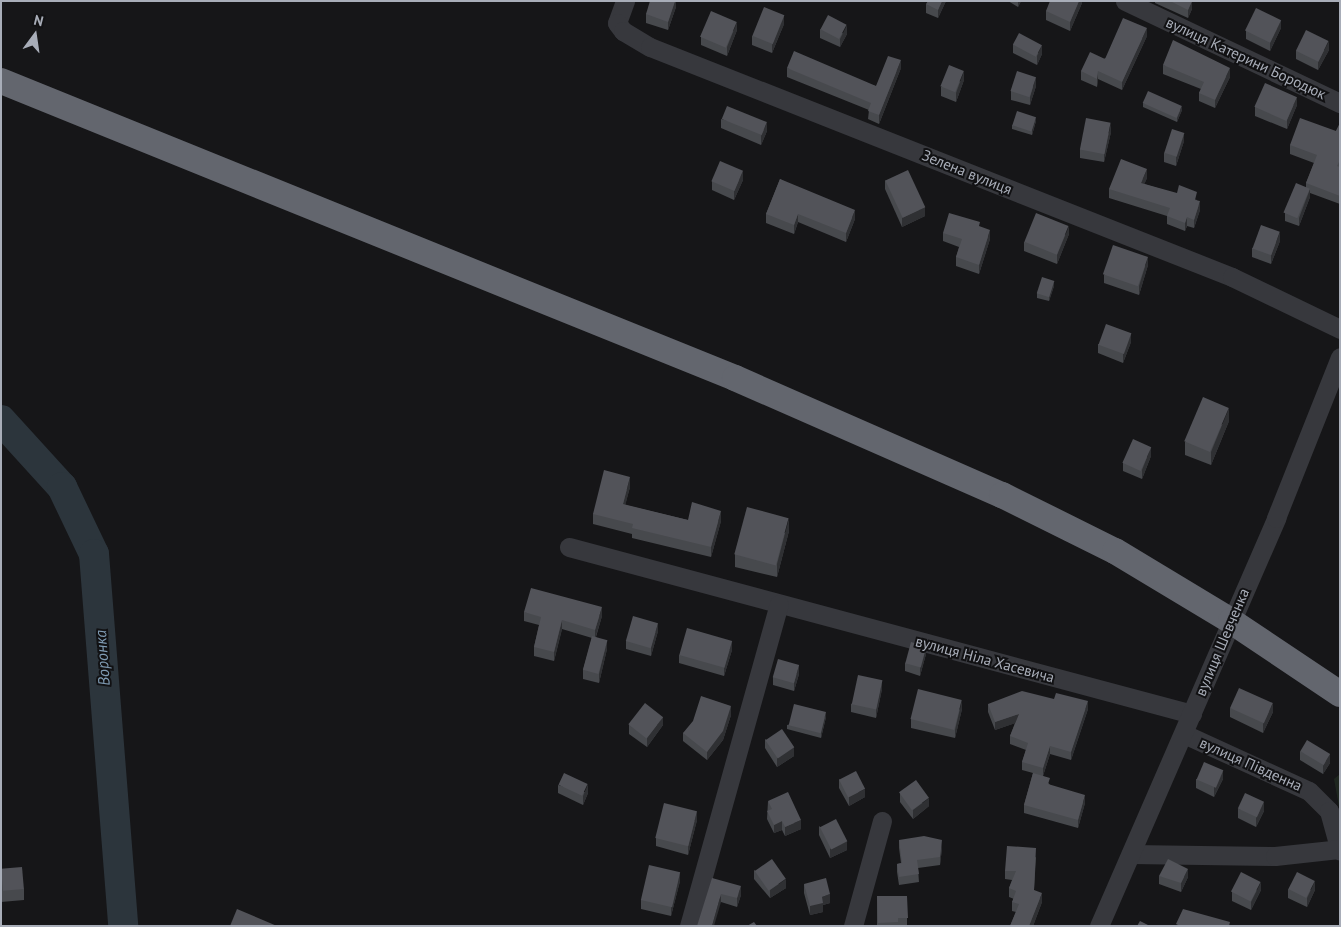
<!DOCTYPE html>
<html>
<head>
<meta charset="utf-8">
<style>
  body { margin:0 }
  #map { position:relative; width:1341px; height:927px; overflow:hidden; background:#161618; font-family:"PT Sans",sans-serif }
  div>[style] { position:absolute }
  .green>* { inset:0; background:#1e261f }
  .river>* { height:30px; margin:-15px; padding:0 15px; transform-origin:15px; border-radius:15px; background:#2c353c }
  .minor>* { height:19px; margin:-9.5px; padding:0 9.5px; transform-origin:9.5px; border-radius:9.5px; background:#37383d }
  .highway>* { height:26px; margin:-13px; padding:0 13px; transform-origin:13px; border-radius:13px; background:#63666e }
  .wall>* { inset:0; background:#47494d; transform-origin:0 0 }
  .shaded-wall>* { inset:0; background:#2f3033 }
  .building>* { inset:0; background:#525359; transform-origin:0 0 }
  span { translate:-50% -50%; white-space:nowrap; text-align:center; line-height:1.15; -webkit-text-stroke:4px #111113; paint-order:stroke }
  .street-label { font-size:15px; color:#a8adb8 }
  .water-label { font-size:16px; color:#7f9bb3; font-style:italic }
  .frame { position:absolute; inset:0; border:2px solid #a8adb8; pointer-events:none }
  .north { position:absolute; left:10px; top:10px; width:50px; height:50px; -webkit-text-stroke:4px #111113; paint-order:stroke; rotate:14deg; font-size:14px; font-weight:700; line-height:20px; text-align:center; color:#a8adb8 }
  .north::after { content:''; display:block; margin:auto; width:18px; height:22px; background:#a8adb8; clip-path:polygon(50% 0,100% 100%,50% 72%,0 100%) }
</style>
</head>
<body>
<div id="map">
  <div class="green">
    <div style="clip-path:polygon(1340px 774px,1340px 812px,1334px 779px)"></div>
  </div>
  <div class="river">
    <div style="left:1px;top:420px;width:91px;rotate:47.7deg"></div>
    <div style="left:62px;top:487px;width:74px;rotate:64.5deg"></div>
    <div style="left:94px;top:554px;width:373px;rotate:85.5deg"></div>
  </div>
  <div class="minor">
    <div style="left:625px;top:1px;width:23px;rotate:110deg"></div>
    <div style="left:617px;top:23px;width:10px;rotate:53deg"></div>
    <div style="left:623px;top:31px;width:31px;rotate:31deg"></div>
    <div style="left:650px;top:47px;width:626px;rotate:21.56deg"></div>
    <div style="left:1232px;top:277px;width:120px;rotate:25.7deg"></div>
    <div style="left:1125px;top:1px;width:238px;rotate:25.4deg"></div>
    <div style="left:569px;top:547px;width:645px;rotate:15.01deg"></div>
    <div style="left:1184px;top:734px;width:137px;rotate:24.5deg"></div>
    <div style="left:1309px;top:791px;width:28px;rotate:45deg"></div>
    <div style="left:1329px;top:811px;width:41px;rotate:74.6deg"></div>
    <div style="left:1131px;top:854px;width:144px;rotate:0.8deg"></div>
    <div style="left:1275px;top:856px;width:64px;rotate:-6.2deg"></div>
    <div style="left:689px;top:926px;width:334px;rotate:-74.4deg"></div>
    <div style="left:853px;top:926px;width:109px;rotate:-74.6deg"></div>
    <div style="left:1099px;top:926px;width:445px;rotate:-66.5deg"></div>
    <div style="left:1276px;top:518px;width:173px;rotate:-68.3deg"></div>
  </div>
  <div class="highway">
    <div style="left:1px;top:81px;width:792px;rotate:22.03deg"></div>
    <div style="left:735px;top:378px;width:292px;rotate:23.7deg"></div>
    <div style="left:1002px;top:495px;width:126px;rotate:26.4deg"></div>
    <div style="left:1115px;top:551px;width:135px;rotate:31.1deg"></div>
    <div style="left:1231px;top:621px;width:131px;rotate:33.8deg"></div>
  </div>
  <div class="wall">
    <div style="clip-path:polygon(676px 1px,676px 7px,668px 30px,646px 23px,646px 14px)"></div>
    <div style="clip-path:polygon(946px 1px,938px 18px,926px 13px,926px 4px)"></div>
    <div style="clip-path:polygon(1008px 1px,1021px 1px,1018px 7px)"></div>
    <div style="clip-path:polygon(1082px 1px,1082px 3px,1070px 31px,1046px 20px,1046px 11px)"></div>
    <div style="clip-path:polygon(1155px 1px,1192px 1px,1192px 9px,1188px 18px,1155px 3px)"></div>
    <div style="clip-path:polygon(784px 24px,772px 53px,752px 45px,752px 36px)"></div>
    <div style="clip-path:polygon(1281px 28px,1270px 51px,1246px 39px,1246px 31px)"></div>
    <div style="clip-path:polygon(820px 29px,847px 34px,840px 47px,820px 38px)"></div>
    <div style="clip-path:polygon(737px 30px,727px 56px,701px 45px,701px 37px)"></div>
    <div style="clip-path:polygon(1147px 36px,1122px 90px,1098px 79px,1097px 87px,1081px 80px,1081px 71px)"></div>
    <div style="clip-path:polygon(1013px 44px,1042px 54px,1037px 65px,1013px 53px)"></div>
    <div style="clip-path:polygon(1329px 50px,1318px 70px,1296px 59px,1296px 51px)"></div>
    <div style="clip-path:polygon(1163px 65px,1230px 77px,1215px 108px,1199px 101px,1199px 93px,1201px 89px,1163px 74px)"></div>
    <div style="clip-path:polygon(787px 68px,876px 86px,901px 68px,879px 124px,868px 119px,869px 110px,787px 77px)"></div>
    <div style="clip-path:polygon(964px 80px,956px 102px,941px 96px,941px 87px)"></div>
    <div style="clip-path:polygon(1036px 86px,1030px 105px,1011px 100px,1011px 91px)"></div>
    <div style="clip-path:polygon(1143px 103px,1182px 110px,1177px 122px,1143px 107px)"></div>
    <div style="clip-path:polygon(1297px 105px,1287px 129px,1255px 116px,1255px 107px)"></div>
    <div style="clip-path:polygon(721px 119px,767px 131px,761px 145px,721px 128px)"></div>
    <div style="clip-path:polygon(1036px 121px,1032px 135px,1012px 129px,1012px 125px)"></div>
    <div style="clip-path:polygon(1340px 123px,1340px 204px,1310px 193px,1310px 197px,1299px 226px,1285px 221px,1285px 213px,1306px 187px,1306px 183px,1314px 163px,1290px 154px,1290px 145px,1336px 131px)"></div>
    <div style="clip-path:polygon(1111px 132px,1104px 162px,1080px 158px,1080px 149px)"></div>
    <div style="clip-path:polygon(1184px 141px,1176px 166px,1164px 162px,1164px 153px)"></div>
    <div style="clip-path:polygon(1147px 178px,1144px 184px,1197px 200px,1200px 210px,1194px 228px,1187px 226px,1185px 231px,1167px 224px,1167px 216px,1109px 198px,1109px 189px)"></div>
    <div style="clip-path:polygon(780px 179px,855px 219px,846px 242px,798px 222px,794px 234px,766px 223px,766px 214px)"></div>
    <div style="clip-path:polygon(743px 180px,734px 200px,712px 190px,712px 181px)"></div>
    <div style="clip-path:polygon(885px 180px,925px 216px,902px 227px,885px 189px)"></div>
    <div style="clip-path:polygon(980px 227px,990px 239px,979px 274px,956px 266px,956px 257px,959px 247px,943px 241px,943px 233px)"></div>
    <div style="clip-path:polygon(1069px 234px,1057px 264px,1024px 251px,1024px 242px)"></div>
    <div style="clip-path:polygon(1280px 241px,1271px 264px,1252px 257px,1252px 248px)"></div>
    <div style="clip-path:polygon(1148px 265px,1139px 295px,1104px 283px,1104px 275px)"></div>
    <div style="clip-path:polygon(1054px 286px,1049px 301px,1037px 298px,1037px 293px)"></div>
    <div style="clip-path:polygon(1131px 342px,1123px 363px,1098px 353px,1098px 344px)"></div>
    <div style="clip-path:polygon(1229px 421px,1211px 465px,1185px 455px,1185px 442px)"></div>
    <div style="clip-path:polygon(1151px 456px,1142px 479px,1123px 471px,1123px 463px)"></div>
    <div style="clip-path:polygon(630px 487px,625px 505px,688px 520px,721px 521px,711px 557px,632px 538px,632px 534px,593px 524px,593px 514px)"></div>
    <div style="clip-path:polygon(789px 531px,777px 577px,735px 567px,735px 554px)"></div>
    <div style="clip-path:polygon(524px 612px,602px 616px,596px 637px,607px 649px,599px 683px,583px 679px,583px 670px,592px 638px,562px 629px,554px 661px,534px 656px,534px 647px,539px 625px,524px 621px)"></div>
    <div style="clip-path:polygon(658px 631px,651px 656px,626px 649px,626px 641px)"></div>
    <div style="clip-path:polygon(732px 650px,724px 676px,679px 663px,679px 655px)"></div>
    <div style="clip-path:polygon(926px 654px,920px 676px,905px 671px,905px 663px)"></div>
    <div style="clip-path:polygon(799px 674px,794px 691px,773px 685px,773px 677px)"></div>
    <div style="clip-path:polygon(882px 689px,876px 718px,851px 712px,851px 704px)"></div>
    <div style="clip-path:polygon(988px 704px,1088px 709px,1071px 760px,1050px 754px,1043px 776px,1050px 785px,1085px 803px,1078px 828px,1024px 813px,1024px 805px,1033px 773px,1022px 770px,1022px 762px,1026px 750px,1010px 744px,1010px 736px,1015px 723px,995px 730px,988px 712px)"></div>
    <div style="clip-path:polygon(1230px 708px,1273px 712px,1263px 733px,1230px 717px)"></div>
    <div style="clip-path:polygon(962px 709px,955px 738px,911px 728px,911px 719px)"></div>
    <div style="clip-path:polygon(731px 715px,723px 740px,707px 760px,683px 741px,683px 733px)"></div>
    <div style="clip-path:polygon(826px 717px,821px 738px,787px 729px,787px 725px)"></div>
    <div style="clip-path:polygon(629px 725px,663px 725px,647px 747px,629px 734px)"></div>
    <div style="clip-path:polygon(765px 739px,794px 756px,777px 767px,765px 748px)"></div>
    <div style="clip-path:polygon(1300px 751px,1330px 763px,1323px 774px,1300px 760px)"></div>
    <div style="clip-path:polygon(839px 779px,865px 797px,849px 806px,839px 788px)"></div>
    <div style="clip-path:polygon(1196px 779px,1223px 779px,1214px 797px,1196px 788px)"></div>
    <div style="clip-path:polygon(558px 785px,588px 793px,583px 805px,558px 793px)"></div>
    <div style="clip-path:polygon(900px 793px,929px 806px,913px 819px,900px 802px)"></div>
    <div style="clip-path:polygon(768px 801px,801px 829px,785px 836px,782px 830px,774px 833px,767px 819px)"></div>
    <div style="clip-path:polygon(1238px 809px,1264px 811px,1256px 827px,1238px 818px)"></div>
    <div style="clip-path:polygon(697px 820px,688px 855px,656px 846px,656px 838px)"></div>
    <div style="clip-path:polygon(819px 826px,847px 850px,830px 858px,819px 835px)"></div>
    <div style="clip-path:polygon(899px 840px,942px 848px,940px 865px,918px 868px,919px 882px,899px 885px,897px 872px,897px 864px,901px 863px,899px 848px)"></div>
    <div style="clip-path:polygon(1036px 857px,1034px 890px,1042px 902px,1033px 926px,1010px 926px,1016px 912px,1012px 911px,1012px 902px,1014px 899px,1009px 897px,1009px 888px,1012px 880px,1005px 879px,1005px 871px)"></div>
    <div style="clip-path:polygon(1px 869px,24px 889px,24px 900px,1px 902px)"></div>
    <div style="clip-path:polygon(754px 870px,786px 888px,770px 898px,754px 879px)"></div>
    <div style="clip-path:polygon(1159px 876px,1188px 877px,1181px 892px,1159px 884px)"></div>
    <div style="clip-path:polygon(712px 878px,741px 895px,737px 907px,721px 902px)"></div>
    <div style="clip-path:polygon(680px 881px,671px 916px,641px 909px,641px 900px)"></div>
    <div style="clip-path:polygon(804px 884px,830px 903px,823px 905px,823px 912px,810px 915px,804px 893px)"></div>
    <div style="clip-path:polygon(1288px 889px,1315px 890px,1307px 907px,1288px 898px)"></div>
    <div style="clip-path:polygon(1261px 890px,1251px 910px,1232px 901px,1232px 892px)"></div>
    <div style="left:877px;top:896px;width:30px;height:30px"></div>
  </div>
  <div class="shaded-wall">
    <div style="clip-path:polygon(675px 1px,676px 1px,676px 7px,668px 30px,668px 22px)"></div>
    <div style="clip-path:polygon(942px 1px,946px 1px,938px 18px,938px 10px)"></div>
    <div style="clip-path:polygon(1018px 1px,1021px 1px,1018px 7px)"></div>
    <div style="clip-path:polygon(1079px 1px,1082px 1px,1082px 3px,1070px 31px,1070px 22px)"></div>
    <div style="clip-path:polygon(1192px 1px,1192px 9px,1188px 18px,1188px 10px)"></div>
    <div style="clip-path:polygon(784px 15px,784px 24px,772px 53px,772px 45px)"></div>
    <div style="clip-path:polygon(1281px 20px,1281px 28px,1270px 51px,1270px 42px)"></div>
    <div style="clip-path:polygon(737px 22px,737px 30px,727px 56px,727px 47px)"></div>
    <div style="clip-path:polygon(847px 25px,847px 34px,840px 47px,840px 39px)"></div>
    <div style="clip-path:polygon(1147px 28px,1147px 36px,1122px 90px,1122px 82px)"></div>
    <div style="clip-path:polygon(1329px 41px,1329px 50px,1318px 70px,1318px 62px)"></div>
    <div style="clip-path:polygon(1042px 45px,1042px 54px,1037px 65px,1037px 56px)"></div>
    <div style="clip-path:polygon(901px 60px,901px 68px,879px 124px,879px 115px)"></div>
    <div style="clip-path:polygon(1230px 68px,1230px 77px,1215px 108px,1215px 100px)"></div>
    <div style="clip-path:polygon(964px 71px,964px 80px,956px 102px,956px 93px)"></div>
    <div style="clip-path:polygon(1098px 71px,1098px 79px,1097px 87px,1097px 79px)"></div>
    <div style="clip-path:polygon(1036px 77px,1036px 86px,1030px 105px,1030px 97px)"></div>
    <div style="clip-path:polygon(1297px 97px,1297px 105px,1287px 129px,1287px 120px)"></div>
    <div style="clip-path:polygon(1182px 106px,1182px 110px,1177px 122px,1177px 118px)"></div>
    <div style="clip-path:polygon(1036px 117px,1036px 121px,1032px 135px,1032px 130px)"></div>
    <div style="clip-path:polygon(767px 122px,767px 131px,761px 145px,761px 136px)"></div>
    <div style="clip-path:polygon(1111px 123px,1111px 132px,1104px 162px,1104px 154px)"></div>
    <div style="clip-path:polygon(1184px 133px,1184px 141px,1176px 166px,1176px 157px)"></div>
    <div style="clip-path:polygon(1147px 169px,1147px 178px,1141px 192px,1141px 183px)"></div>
    <div style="clip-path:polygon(743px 171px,743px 180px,734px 200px,734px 191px)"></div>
    <div style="clip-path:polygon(1310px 189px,1310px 197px,1299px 226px,1299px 218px)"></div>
    <div style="clip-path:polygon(1200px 201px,1200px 210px,1194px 228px,1194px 220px)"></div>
    <div style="clip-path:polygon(925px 207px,925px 216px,902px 227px,902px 218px)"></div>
    <div style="clip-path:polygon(855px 210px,855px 219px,846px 242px,846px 233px)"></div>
    <div style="clip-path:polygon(798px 214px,798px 222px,794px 234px,794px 225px)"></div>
    <div style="clip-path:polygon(1187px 217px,1187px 226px,1185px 231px,1185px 223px)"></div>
    <div style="clip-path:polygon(1069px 226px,1069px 234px,1057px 264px,1057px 255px)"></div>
    <div style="clip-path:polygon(990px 230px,990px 239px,979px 274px,979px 265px)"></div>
    <div style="clip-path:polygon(1280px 232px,1280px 241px,1271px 264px,1271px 255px)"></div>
    <div style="clip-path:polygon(1148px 257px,1148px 265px,1139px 295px,1139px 286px)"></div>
    <div style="clip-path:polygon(1054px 281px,1054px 286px,1049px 301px,1049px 297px)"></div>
    <div style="clip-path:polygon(1131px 333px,1131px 342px,1123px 363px,1123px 354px)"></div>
    <div style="clip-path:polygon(1229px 408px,1229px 421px,1211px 465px,1211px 452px)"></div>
    <div style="clip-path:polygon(1151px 447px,1151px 456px,1142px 479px,1142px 470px)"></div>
    <div style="clip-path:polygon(630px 477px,630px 487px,623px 514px,623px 504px)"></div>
    <div style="clip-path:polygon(721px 511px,721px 521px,711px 557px,711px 547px)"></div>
    <div style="clip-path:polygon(789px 518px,789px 531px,777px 577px,777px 564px)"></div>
    <div style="clip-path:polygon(602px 607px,602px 616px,595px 639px,595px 630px)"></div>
    <div style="clip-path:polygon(562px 620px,562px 629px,554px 661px,554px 652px)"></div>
    <div style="clip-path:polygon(658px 623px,658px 631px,651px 656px,651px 647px)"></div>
    <div style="clip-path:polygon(607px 640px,607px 649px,599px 683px,599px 674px)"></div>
    <div style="clip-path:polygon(732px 641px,732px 650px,724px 676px,724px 668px)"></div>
    <div style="clip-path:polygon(926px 646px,926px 654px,920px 676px,920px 667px)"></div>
    <div style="clip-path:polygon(799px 665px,799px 674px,794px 691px,794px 683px)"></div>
    <div style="clip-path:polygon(882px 680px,882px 689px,876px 718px,876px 709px)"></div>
    <div style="clip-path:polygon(962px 700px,962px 709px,955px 738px,955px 730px)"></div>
    <div style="clip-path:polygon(1088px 701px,1088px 709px,1071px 760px,1071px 752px)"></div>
    <div style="clip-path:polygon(1273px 703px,1273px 712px,1263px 733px,1263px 724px)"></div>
    <div style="clip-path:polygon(731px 706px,731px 715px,723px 740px,707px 760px,707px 752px)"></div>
    <div style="clip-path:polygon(826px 712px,826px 717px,821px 738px,821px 733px)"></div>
    <div style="clip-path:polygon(1019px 714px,1019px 722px,995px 730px,995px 722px)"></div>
    <div style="clip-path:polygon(663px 717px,663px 725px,647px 747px,647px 738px)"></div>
    <div style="clip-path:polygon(1050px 746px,1050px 754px,1043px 776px,1043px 768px)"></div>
    <div style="clip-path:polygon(794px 747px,794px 756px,777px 767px,777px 758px)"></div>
    <div style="clip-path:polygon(1330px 754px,1330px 763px,1323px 774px,1323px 766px)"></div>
    <div style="clip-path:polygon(1223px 770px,1223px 779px,1214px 797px,1214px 788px)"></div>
    <div style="clip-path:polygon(588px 784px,588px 793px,583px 805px,583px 796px)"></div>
    <div style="clip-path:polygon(865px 789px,865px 797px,849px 806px,849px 797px)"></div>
    <div style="clip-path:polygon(1085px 795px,1085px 803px,1078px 828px,1078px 820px)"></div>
    <div style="clip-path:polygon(929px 798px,929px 806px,913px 819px,913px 810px)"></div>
    <div style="clip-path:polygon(1264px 802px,1264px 811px,1256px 827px,1256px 818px)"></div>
    <div style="clip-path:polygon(697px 811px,697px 820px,688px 855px,688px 846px)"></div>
    <div style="clip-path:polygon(801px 820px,801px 829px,785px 836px,785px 827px)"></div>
    <div style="clip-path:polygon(782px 821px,782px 830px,774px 833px,774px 825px)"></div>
    <div style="clip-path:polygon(942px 840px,942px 848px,940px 865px,940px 857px)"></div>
    <div style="clip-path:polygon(847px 841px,847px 850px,830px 858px,830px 849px)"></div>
    <div style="clip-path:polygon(1188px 869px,1188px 877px,1181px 892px,1181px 883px)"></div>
    <div style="clip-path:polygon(680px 872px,680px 881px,671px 916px,671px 908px)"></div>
    <div style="clip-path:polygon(786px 879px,786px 888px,770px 898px,770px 890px)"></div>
    <div style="clip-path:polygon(1315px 881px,1315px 890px,1307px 907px,1307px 898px)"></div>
    <div style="clip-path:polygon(1261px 882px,1261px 890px,1251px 910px,1251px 902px)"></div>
    <div style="clip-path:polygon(741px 886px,741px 895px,737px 907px,737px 898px)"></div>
    <div style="clip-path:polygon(1042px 893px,1042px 902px,1033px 926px,1029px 926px)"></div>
    <div style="clip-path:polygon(721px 894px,721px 902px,714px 926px,712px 926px)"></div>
    <div style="clip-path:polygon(830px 894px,830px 903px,823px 905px,823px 912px,810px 915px,810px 906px,822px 897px)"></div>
  </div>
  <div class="building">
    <div style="clip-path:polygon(650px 1px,675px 1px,668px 22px,646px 14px)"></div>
    <div style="clip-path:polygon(928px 1px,942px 1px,938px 10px,926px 4px)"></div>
    <div style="clip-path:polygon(1050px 1px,1079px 1px,1070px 22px,1046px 11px)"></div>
    <div style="clip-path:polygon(1170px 1px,1192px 1px,1188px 10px)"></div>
    <div style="left:764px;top:7px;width:22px;height:31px;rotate:22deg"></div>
    <div style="left:1256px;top:8px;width:28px;height:25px;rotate:26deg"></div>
    <div style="left:711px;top:11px;width:28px;height:28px;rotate:23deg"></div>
    <div style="left:828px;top:15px;width:21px;height:16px;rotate:28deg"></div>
    <div style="clip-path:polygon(1123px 18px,1147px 28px,1122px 82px,1098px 71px,1097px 79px,1081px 71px,1090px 52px,1105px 59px)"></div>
    <div style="left:1306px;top:30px;width:25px;height:23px;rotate:26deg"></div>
    <div style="left:1019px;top:33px;width:26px;height:13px;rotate:28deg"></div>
    <div style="clip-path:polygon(1173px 40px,1230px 68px,1215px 100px,1199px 93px,1204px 82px,1163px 65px)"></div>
    <div style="clip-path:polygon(794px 51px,876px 86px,888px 56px,901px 60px,879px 115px,868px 111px,871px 103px,787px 68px)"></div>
    <div style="left:949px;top:65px;width:16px;height:23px;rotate:22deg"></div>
    <div style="left:1017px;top:71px;width:20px;height:21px;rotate:18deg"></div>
    <div style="left:1265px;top:83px;width:35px;height:26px;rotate:24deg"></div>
    <div style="left:1148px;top:91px;width:37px;height:13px;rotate:24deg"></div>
    <div style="left:727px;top:106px;width:43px;height:14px;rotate:22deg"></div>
    <div style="left:1017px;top:111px;width:20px;height:15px;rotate:18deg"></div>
    <div style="left:1086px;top:118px;width:25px;height:32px;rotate:11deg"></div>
    <div style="clip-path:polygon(1300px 118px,1336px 131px,1340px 123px,1340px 160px,1337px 166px,1340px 167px,1340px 196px,1306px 183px,1317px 155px,1290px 145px)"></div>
    <div style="left:1172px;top:129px;width:13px;height:25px;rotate:18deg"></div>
    <div style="clip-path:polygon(1121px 159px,1147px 169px,1141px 183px,1177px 193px,1179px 185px,1197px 192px,1195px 200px,1200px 201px,1194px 220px,1187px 217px,1185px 223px,1167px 216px,1170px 208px,1109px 189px)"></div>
    <div style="left:720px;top:161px;width:25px;height:22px;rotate:23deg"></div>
    <div style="left:908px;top:170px;width:41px;height:25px;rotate:65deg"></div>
    <div style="clip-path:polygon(780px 179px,855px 210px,846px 233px,798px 214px,794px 225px,766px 214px)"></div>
    <div style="left:1296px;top:183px;width:15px;height:32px;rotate:23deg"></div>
    <div style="clip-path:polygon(949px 213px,980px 222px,979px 226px,990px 230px,979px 265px,956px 257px,962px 239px,943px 233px)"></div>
    <div style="left:1036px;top:213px;width:35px;height:31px;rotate:22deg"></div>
    <div style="left:1261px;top:225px;width:20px;height:25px;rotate:20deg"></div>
    <div style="left:1113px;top:245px;width:37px;height:31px;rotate:19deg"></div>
    <div style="left:1042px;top:277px;width:13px;height:17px;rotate:18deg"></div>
    <div style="left:1106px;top:324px;width:27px;height:22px;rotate:20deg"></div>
    <div style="left:1203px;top:397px;width:28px;height:48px;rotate:23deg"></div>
    <div style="left:1133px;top:439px;width:20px;height:26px;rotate:24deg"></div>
    <div style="clip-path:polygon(604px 470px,630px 477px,623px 504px,688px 520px,692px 502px,721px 511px,711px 547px,632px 528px,633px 524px,593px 514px)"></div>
    <div style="left:747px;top:507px;width:43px;height:49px;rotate:15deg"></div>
    <div style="clip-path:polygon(531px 588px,602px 607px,595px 630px,562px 620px,554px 652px,534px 647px,541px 617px,524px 612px)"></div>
    <div style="left:633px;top:616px;width:26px;height:26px;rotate:16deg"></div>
    <div style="left:687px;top:628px;width:47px;height:28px;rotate:16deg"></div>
    <div style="left:592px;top:636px;width:16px;height:35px;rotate:15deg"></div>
    <div style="left:911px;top:642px;width:16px;height:22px;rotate:15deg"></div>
    <div style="left:778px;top:659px;width:22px;height:19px;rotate:16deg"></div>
    <div style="left:858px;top:675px;width:25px;height:30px;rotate:12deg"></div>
    <div style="left:1239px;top:688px;width:37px;height:22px;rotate:24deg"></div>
    <div style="left:918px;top:689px;width:45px;height:31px;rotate:14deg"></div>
    <div style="clip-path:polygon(1022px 691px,1054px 699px,1056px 693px,1088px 701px,1071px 752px,1050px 746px,1043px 768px,1022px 762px,1028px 743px,1010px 736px,1019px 714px,995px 722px,988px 704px)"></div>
    <div style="clip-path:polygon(701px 696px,731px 706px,723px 731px,707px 752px,683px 733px,693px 721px)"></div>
    <div style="left:645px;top:703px;width:23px;height:27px;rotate:38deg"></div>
    <div style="left:794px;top:704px;width:33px;height:22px;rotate:14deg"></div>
    <div style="left:782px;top:729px;width:22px;height:20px;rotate:56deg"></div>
    <div style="left:1307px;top:740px;width:27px;height:13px;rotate:31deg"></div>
    <div style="left:1204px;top:762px;width:21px;height:19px;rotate:23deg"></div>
    <div style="left:856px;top:771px;width:20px;height:19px;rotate:63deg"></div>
    <div style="left:564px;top:773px;width:26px;height:13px;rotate:25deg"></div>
    <div style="clip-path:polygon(1033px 773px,1050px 778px,1048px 784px,1085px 795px,1078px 820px,1024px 805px)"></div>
    <div style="left:916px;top:780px;width:22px;height:21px;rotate:54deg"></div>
    <div style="clip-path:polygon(788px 792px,801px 820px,785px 827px,782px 821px,774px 825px,767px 811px,772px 809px,768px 801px)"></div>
    <div style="left:1245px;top:793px;width:21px;height:17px;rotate:25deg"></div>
    <div style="left:664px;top:803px;width:34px;height:36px;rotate:14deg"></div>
    <div style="left:836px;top:819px;width:25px;height:18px;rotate:63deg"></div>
    <div style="clip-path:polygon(924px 836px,942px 840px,940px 857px,917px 860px,919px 874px,899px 877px,897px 864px,902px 863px,899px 840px)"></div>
    <div style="clip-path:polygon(1007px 846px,1036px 848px,1034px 890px,1042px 893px,1029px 926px,1010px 926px,1019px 904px,1012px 902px,1016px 891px,1009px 888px,1016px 871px,1005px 871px)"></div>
    <div style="left:772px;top:859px;width:24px;height:21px;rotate:55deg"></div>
    <div style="clip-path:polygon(1168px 859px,1188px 869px,1181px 883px,1159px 876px)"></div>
    <div style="left:649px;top:865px;width:32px;height:36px;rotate:13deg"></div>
    <div style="left:22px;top:867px;width:22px;height:21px;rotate:85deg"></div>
    <div style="left:1241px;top:872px;width:22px;height:22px;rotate:27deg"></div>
    <div style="left:1297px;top:872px;width:20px;height:19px;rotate:27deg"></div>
    <div style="clip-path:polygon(712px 878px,741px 886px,737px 898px,721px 894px,712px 926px,697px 926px)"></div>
    <div style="clip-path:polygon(826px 878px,830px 894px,822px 897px,823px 903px,810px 906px,804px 884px)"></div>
    <div style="clip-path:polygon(877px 896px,907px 896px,908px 918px,898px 918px,898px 922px,878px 923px)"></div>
    <div style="clip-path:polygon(237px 909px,277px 926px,230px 926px)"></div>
    <div style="clip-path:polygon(1183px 909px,1230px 922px,1229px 926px,1180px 926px,1176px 924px)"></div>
    <div style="clip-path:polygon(1140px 921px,1150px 926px,1137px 926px)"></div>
    <div style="clip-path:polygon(754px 922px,757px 926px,747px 926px)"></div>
  </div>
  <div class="street-label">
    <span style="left:1246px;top:58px;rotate:25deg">вулиця Катерини Бородюк</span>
    <span style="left:967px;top:172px;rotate:22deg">Зелена вулиця</span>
    <span style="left:1222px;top:642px;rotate:-67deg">вулиця Шевченка</span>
    <span style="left:985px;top:659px;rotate:15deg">вулиця Ніла Хасевича</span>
    <span style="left:1251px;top:764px;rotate:24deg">вулиця Південна</span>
  </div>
  <div class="water-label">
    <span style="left:102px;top:658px;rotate:-94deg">Воронка</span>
  </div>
  <div class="frame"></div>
  <div class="north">N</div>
</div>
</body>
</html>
